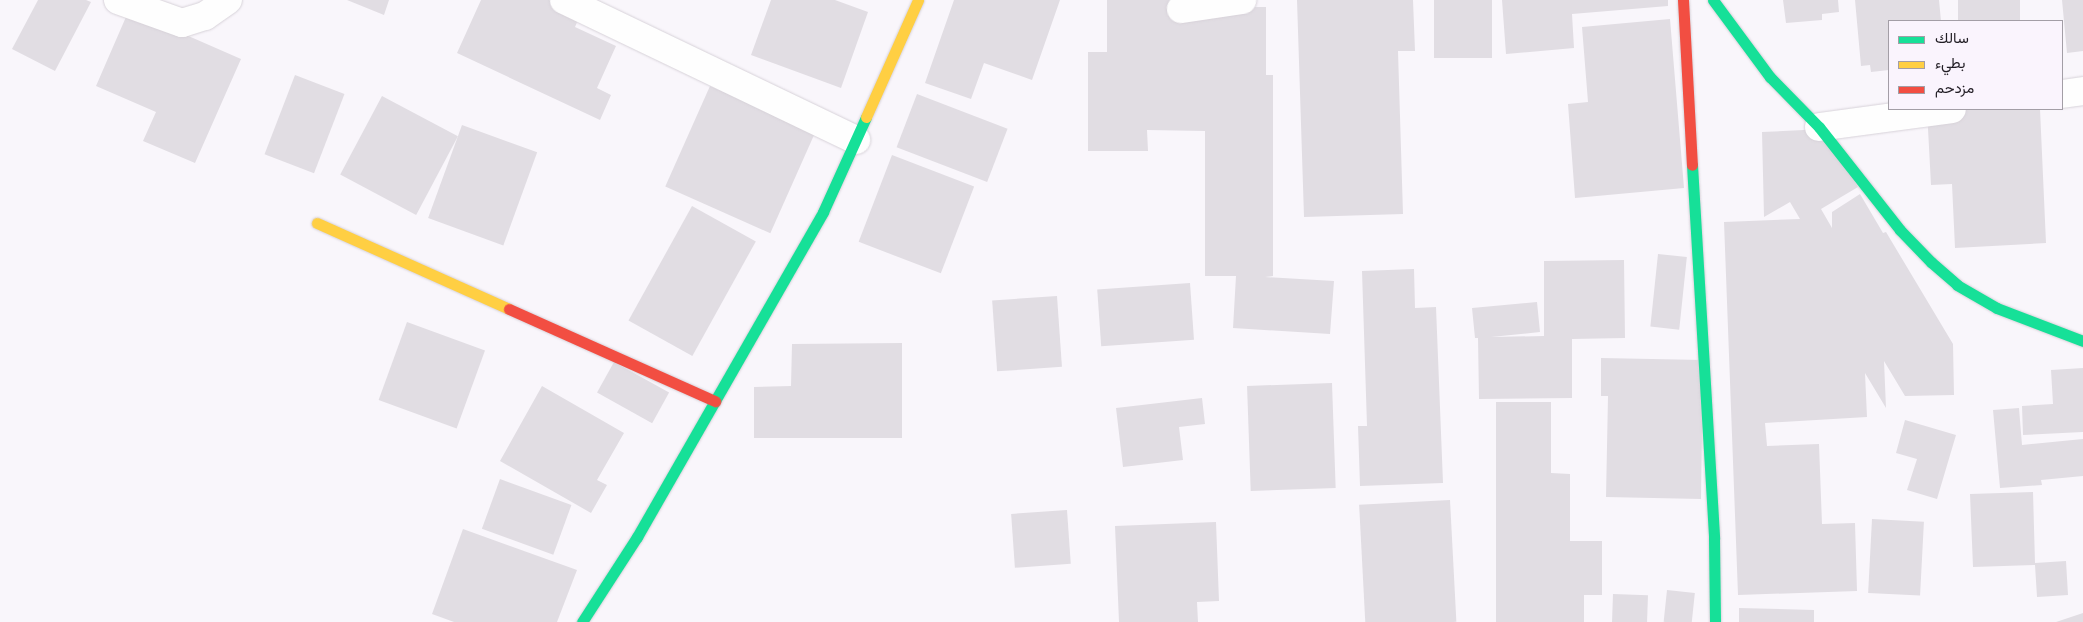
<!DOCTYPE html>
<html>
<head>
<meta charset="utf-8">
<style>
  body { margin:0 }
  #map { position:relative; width:2083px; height:622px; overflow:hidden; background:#f9f6fb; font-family:"DM Sans",Vazirmatn,sans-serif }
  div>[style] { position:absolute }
  .building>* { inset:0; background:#e1dde3; transform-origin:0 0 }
  .roads { filter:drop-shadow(0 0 1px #d7d2d9) drop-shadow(0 0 1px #d7d2d9) }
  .street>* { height:28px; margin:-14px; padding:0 14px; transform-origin:14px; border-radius:14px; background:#fefefe }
  .fast>* { height:11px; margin:-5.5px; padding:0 5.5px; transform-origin:5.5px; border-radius:5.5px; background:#16e098 }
  .slow>* { height:11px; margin:-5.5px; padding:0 5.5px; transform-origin:5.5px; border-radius:5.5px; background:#ffcf43 }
  .jam>* { height:11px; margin:-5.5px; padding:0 5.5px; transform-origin:5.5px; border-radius:5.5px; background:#f24e42 }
  span { translate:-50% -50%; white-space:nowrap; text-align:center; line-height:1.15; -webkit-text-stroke:4px #faf4fd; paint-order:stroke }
  .legend { position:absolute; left:1888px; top:20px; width:175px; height:90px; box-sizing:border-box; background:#faf4fd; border:1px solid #a39ea6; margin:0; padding:6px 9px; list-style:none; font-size:15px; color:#211d24 }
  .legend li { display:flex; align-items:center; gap:10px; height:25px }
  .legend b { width:25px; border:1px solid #a39ea6 }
</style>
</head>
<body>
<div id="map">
  <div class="building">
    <div style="clip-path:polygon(38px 0,86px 0,91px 2px,55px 71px,12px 49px)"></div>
    <div style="clip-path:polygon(347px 0,389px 0,384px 15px)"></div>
    <div style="clip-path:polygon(481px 0,552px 0,581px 13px,575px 27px,616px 46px,597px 88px,611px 95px,600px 120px,457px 53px)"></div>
    <div style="clip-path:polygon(771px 0,835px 0,868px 12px,841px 88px,751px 55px)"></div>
    <div style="clip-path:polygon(954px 0,1060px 0,1032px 80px,984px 63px,971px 99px,925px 83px)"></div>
    <div style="clip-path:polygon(1107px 0,1171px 0,1171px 7px,1266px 7px,1266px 75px,1273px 75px,1273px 276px,1265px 277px,1334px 281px,1330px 334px,1233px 328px,1236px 276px,1205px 276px,1205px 131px,1147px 130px,1148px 151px,1088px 151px,1088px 52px,1107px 52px)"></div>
    <div style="clip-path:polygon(1297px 0,1413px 0,1415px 51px,1398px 51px,1403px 214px,1304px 217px)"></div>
    <div style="left:1434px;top:0;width:58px;height:58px"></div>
    <div style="clip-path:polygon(1502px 0,1668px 0,1668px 6px,1572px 14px,1574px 48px,1506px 54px)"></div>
    <div style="clip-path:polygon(1783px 0,1838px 0,1839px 12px,1822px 14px,1822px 20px,1786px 23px)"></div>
    <div style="clip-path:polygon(1855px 0,1939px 0,1941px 21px,1889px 21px,1889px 70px,1871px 72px,1870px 65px,1861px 66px)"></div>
    <div style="left:1958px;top:0;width:62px;height:21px"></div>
    <div style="clip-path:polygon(2062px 0,2083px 0,2083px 51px,2067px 53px)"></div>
    <div style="clip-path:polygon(129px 10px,241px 59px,195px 163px,143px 141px,156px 112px,96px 86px)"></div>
    <div style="clip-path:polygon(1670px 19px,1684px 188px,1575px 198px,1568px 104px,1588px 102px,1582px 27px)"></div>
    <div style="left:295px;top:75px;width:53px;height:85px;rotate:21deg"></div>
    <div style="left:710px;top:86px;width:115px;height:110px;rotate:24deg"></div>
    <div style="left:917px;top:94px;width:97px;height:57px;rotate:21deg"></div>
    <div style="left:382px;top:96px;width:86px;height:89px;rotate:28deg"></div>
    <div style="clip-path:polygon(2040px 109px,2046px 243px,1955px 248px,1952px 184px,1931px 185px,1927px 110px)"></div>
    <div style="left:462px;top:125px;width:80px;height:99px;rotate:20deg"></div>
    <div style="clip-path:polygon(1824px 129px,1858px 187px,1821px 209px,1832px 228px,1832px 212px,1860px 194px,1883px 233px,1886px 232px,1953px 344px,1954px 395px,1905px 396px,1884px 361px,1886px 408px,1865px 373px,1867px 417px,1765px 423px,1767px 446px,1819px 444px,1822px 524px,1855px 523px,1857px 591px,1738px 595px,1724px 222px,1800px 219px,1790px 202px,1764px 217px,1762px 132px)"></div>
    <div style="left:892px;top:155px;width:88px;height:93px;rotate:21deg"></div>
    <div style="left:692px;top:206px;width:73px;height:131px;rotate:29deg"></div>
    <div style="left:1658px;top:254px;width:29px;height:73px;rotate:6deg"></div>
    <div style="clip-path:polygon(1624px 260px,1625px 338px,1572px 339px,1572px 398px,1479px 399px,1478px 338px,1475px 338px,1472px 308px,1537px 302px,1540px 332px,1491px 337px,1544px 336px,1544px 261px)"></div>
    <div style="clip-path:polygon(1414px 269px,1415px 308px,1436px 307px,1443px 483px,1360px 486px,1358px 426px,1367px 426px,1362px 271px)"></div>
    <div style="left:1190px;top:283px;width:57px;height:93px;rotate:86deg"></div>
    <div style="left:1057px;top:296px;width:71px;height:65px;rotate:86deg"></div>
    <div style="left:407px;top:322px;width:83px;height:83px;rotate:20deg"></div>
    <div style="clip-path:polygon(902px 343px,902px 438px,754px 438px,754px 387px,791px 386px,792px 344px)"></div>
    <div style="clip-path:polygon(1601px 358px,1703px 360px,1701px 499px,1606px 497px,1608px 396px,1601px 396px)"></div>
    <div style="left:614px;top:362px;width:63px;height:35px;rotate:29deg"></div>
    <div style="clip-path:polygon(2083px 368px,2083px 432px,2023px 435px,2022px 406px,2053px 404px,2051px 370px)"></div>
    <div style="left:1332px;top:383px;width:105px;height:85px;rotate:88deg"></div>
    <div style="clip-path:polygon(542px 386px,624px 433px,597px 480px,607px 485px,591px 513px,500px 461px)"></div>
    <div style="clip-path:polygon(1202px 398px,1205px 424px,1179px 427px,1183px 460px,1123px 467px,1116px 408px)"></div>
    <div style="clip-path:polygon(1496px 402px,1551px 402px,1551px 473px,1570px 474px,1570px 541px,1602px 541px,1602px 595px,1584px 595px,1584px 622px,1496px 622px)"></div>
    <div style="clip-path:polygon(2019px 408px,2022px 445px,2083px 439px,2083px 476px,2041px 480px,2042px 485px,2000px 488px,1993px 410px)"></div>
    <div style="clip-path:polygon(1905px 420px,1956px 435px,1937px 499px,1907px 490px,1917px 459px,1896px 453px)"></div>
    <div style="left:500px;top:479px;width:76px;height:53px;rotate:20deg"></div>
    <div style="clip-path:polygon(2033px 492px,2035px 563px,2066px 561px,2068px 595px,2037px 597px,2035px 565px,1973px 567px,1970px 494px)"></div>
    <div style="left:1450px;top:500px;width:122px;height:91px;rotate:87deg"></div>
    <div style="left:1067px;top:510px;width:54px;height:56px;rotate:86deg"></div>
    <div style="left:1872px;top:519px;width:52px;height:74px;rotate:3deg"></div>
    <div style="clip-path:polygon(1216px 522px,1219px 601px,1197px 602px,1198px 622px,1119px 622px,1115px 526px)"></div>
    <div style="clip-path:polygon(463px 529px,577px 570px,557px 622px,454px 622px,432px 614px)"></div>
    <div style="left:1667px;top:590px;width:28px;height:32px;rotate:6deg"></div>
    <div style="left:1613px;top:594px;width:35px;height:28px;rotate:2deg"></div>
    <div style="clip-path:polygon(1739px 608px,1814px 610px,1814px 622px,1739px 622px)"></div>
    <div style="clip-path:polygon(2083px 613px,2083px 622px,2056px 622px)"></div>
  </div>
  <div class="roads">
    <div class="street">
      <div style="left:118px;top:0;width:68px;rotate:19.8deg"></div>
      <div style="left:182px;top:23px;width:24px;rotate:-17deg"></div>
      <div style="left:205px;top:16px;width:28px;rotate:-35deg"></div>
      <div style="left:564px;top:0;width:324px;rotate:25.6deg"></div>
      <div style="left:1181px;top:9px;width:62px;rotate:-8.4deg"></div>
      <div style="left:2062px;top:94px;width:21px;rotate:-8deg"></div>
      <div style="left:1819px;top:127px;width:134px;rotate:-7.7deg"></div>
    </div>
    <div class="fast">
      <div style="left:1713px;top:0;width:96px;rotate:53.5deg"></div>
      <div style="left:1770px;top:77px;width:70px;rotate:45.6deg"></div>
      <div style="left:1819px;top:127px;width:131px;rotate:51.8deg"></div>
      <div style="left:1900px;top:230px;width:45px;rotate:45.9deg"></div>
      <div style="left:1931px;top:262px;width:35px;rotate:41deg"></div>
      <div style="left:1957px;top:285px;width:46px;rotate:29.9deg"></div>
      <div style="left:1997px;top:308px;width:92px;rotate:21deg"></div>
      <div style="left:1692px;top:165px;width:374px;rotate:86.6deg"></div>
      <div style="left:1714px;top:538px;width:84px;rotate:89.3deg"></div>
      <div style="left:582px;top:622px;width:101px;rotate:-57.1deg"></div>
      <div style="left:637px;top:537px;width:374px;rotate:-60.2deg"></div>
      <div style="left:823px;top:212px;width:104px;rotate:-65.6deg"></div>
    </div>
    <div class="slow">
      <div style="left:866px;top:117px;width:128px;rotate:-66deg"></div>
      <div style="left:317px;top:223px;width:210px;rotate:24.1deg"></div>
    </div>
    <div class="jam">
      <div style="left:1683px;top:0;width:165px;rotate:86.9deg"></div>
      <div style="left:509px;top:309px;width:226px;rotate:24.1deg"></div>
    </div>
  </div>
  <ul class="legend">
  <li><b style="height:6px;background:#16e098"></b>سالك</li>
  <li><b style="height:6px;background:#ffcf43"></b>بطيء</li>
  <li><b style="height:6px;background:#f24e42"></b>مزدحم</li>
  </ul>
</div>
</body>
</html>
